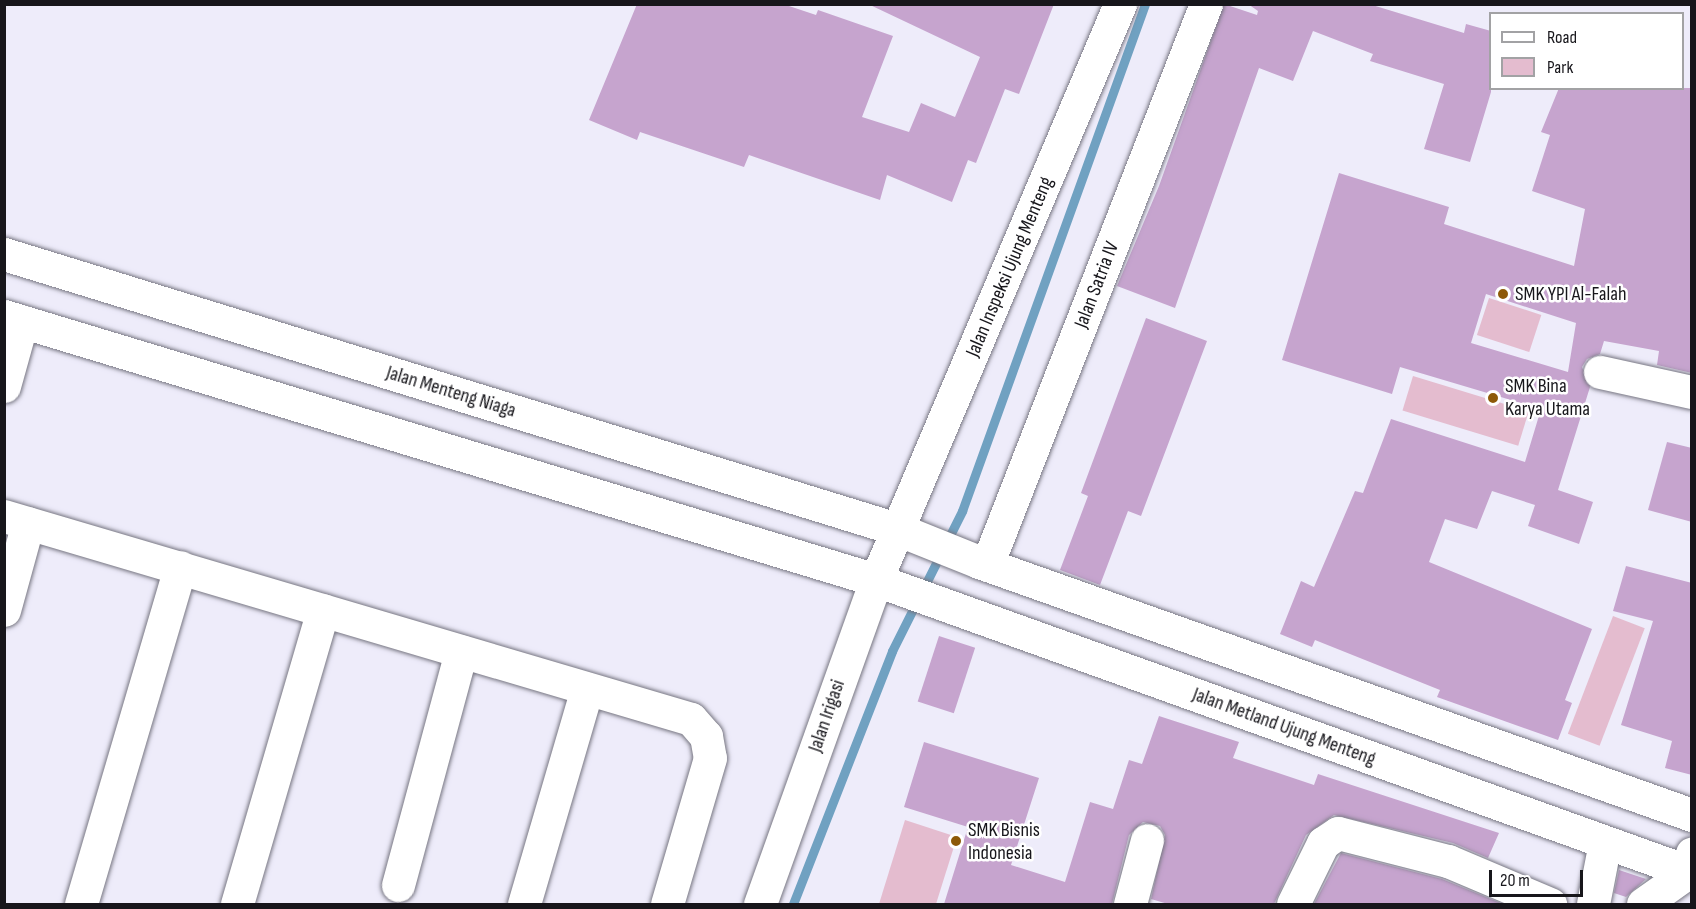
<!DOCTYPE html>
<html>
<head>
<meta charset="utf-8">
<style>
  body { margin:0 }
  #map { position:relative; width:1696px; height:909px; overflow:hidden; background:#eeecfa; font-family:"Sofia Sans Condensed",sans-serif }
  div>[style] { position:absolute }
  .green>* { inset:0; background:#e4bccf; transform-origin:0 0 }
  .stream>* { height:9px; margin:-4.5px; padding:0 4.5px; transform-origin:4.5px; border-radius:4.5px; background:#70a1c1 }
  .building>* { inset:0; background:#c6a4ce; transform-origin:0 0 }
  .roads { filter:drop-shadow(0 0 2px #777682) drop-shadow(0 0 2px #777682) }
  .street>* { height:33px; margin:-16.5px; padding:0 16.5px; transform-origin:16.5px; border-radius:16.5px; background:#fff }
  .secondary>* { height:33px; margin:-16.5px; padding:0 16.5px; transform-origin:16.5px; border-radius:16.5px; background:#fff }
  .dots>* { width:16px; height:16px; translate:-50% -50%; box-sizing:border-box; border:3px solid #fff; border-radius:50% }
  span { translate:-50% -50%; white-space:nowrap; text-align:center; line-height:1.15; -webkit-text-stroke:5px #fff; paint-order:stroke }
  .street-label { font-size:20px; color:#17161b }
  .poi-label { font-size:20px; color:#17161b }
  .left { translate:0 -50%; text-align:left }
  .frame { position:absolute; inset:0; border:6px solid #17161b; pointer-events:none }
  .legend { position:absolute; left:1489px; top:12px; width:195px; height:78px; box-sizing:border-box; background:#fff; border:2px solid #a2a2a4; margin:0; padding:8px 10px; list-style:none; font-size:18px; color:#17161b }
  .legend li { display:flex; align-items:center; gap:12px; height:30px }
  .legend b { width:30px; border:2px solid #a2a2a4 }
  .scale { position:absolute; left:1489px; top:870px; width:94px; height:27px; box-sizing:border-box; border:3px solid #17161b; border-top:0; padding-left:8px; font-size:18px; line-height:21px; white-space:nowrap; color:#17161b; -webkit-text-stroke:4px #fff; paint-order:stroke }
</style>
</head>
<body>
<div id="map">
  <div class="green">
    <div style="left:1489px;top:298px;width:55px;height:39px;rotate:18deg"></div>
    <div style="left:1413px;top:376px;width:121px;height:36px;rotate:17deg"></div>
    <div style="left:1613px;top:616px;width:34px;height:126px;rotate:21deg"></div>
    <div style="clip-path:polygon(905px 820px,957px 837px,936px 904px,879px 904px)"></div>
  </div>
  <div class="stream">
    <div style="left:793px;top:904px;width:272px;rotate:-68.6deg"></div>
    <div style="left:892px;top:651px;width:157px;rotate:-63.4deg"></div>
    <div style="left:962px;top:511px;width:539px;rotate:-70.15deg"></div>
  </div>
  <div class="building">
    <div style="clip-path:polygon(637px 4px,783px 4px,816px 15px,818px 10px,893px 36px,862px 117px,909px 132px,921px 103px,955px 117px,980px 57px,868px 4px,1054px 4px,1019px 94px,1005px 89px,976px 163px,968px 160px,952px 202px,887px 175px,880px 200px,749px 155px,744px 167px,640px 132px,637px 140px,589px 120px)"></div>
    <div style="clip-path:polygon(1224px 4px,1257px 15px,1258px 11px,1248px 4px,1369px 4px,1464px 33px,1466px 24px,1491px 31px,1491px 92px,1470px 162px,1424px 149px,1444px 84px,1370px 61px,1373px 54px,1313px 31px,1293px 81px,1259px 68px,1175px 308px,1117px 286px,1159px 186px)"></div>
    <div style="clip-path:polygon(evenodd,1559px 88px,1692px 88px,1692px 373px,1657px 365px,1659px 351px,1604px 341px,1600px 354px,1587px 359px,1582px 367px,1590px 387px,1558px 490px,1593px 502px,1579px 544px,1528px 526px,1535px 505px,1492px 491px,1477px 529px,1445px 519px,1429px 562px,1592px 629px,1565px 700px,1572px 703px,1558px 740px,1437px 697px,1440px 690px,1315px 640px,1312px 647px,1280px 634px,1301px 581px,1314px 587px,1355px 491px,1363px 493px,1391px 419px,1525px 462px,1541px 409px,1400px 367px,1392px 394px,1282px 360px,1339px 173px,1449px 207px,1444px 224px,1574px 266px,1585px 209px,1532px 191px,1550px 135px,1541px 132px,1559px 88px,1486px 294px,1576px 323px,1568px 372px,1471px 343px,1486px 294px)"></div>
    <div style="clip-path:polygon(1146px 318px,1207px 341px,1141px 516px,1128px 511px,1100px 585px,1060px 570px,1088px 496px,1081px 493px)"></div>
    <div style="clip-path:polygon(1667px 442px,1692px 448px,1692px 522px,1648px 510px)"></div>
    <div style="clip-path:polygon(1626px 566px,1692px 583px,1692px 775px,1665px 768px,1672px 741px,1621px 725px,1653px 621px,1613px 611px)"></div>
    <div style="left:939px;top:636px;width:38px;height:69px;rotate:18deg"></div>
    <div style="clip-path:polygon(1159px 716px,1239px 742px,1233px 758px,1314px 785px,1318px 774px,1499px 833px,1488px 858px,1453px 843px,1334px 815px,1306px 835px,1274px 904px,1168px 904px,1151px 899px,1165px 835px,1160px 826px,1143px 822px,1129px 835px,1112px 904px,944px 904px,968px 827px,904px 807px,924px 742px,1039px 778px,1011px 865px,1065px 882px,1090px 802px,1113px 809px,1129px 760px,1142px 764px)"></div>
    <div style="clip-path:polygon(1341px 853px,1442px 879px,1503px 904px,1314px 904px)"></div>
    <div style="clip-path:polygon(1619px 870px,1646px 879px,1626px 897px,1614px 893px)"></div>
  </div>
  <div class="roads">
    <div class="street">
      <div style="left:1600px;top:372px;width:94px;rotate:12.3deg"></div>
      <div style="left:4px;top:386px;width:67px;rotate:-74.5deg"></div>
      <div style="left:4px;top:516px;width:716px;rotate:16.46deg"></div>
      <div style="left:691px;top:719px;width:23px;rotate:49deg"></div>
      <div style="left:706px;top:736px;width:22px;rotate:80deg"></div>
      <div style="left:710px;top:758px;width:152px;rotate:106.4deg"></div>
      <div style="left:987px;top:565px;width:602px;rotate:-68.68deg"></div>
      <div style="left:4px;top:610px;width:90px;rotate:-74.6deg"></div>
      <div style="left:398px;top:885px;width:242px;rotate:-74.9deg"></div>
      <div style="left:81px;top:904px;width:351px;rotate:-73.6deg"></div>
      <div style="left:237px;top:904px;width:306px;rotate:-73.7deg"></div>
      <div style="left:524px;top:904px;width:224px;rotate:-73.7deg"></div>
      <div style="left:1130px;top:904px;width:66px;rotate:-75.1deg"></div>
      <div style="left:1293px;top:904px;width:68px;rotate:-63.8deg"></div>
      <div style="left:1323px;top:843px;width:18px;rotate:-34deg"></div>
      <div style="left:1338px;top:833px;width:114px;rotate:14.3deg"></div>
      <div style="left:1448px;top:861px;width:111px;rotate:22.9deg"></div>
      <div style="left:1593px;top:904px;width:63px;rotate:-79deg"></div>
      <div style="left:1643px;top:904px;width:55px;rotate:-35.4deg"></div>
      <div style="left:1688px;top:872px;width:19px;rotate:-78deg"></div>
    </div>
    <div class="secondary">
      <div style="left:4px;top:254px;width:934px;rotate:17.12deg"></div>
      <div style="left:897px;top:529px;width:88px;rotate:21.9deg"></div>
      <div style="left:979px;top:562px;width:757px;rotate:19.54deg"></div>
      <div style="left:4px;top:316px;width:911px;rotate:16.84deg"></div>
      <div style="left:876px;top:580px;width:867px;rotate:19.75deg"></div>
      <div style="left:760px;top:904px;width:344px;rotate:-70.3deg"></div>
      <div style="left:876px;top:580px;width:626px;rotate:-67.04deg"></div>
    </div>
  </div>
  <div class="dots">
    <div style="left:1503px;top:294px;background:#8d5908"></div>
    <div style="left:1493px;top:398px;background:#8d5908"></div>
    <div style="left:956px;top:841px;background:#8d5908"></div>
  </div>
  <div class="street-label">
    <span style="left:1010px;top:267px;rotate:-67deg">Jalan Inspeksi Ujung Menteng</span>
    <span style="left:1097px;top:285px;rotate:-69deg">Jalan Satria IV</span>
    <span style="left:451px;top:392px;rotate:17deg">Jalan Menteng Niaga</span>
    <span style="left:827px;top:716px;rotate:-71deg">Jalan Irigasi</span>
    <span style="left:1284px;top:727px;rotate:20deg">Jalan Metland Ujung Menteng</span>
  </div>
  <div class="poi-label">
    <span class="left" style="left:1515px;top:294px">SMK YPI Al-Falah</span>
    <span class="left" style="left:1505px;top:398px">SMK Bina<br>Karya Utama</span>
    <span class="left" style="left:968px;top:842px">SMK Bisnis<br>Indonesia</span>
  </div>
  <div class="frame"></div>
  <ul class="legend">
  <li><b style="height:8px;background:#fff"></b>Road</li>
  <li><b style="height:16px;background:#e4bccf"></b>Park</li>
  </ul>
  <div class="scale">20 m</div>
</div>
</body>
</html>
